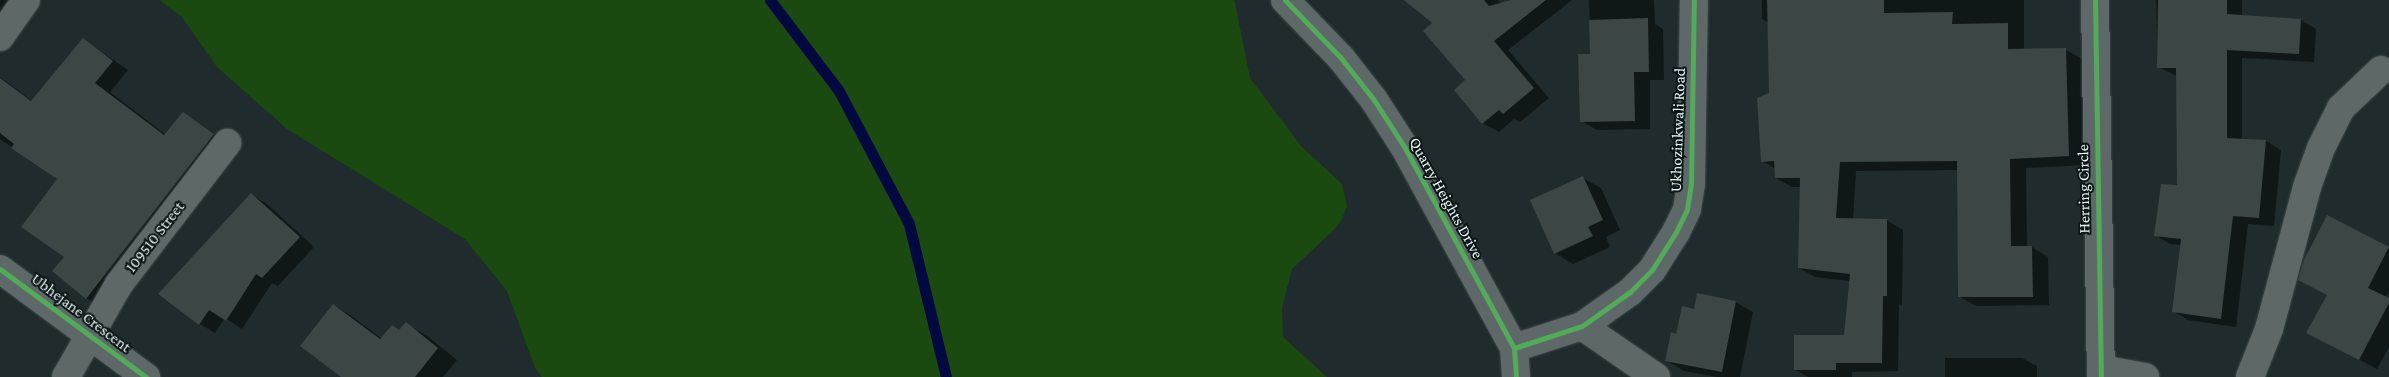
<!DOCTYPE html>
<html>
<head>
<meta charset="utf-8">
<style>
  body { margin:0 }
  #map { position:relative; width:2389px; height:377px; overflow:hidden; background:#1f2b2c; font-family:"Crimson Pro",serif }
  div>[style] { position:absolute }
  .green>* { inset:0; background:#1a4a10 }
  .shadow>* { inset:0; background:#0007 }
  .stream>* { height:11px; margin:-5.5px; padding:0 5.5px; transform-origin:5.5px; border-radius:5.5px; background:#030840 }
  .building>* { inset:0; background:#3c4645 }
  .roads { filter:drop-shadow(0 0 1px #3d4849) drop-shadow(0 0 1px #3d4849) }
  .minor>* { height:28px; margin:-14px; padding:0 14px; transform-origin:14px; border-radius:14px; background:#5f6868 }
  .cycleway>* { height:5px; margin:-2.5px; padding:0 2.5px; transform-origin:2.5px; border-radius:2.5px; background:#51ab58 }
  span { translate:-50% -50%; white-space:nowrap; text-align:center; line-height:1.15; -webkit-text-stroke:4px #0c1617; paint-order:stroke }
  .street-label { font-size:16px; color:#e5f3f4 }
</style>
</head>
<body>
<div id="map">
  <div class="green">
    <div style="clip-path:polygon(159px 0,1233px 0,1235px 3px,1250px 78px,1301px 146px,1342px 184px,1347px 206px,1342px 219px,1333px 231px,1292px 269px,1282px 308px,1283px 337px,1327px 377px,542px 377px,535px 368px,507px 291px,465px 239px,287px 129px,217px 67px,182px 17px)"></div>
  </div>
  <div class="shadow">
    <div style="clip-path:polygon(0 0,29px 0,0 34px)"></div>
    <div style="clip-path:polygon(1406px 0,1498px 0,1501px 4px,1517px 0,1572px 0,1508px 50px,1549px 98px,1520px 122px,1514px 119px,1499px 132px,1483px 123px,1467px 80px,1434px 23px)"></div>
    <div style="clip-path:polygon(1589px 0,1654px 0,1655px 24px,1663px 29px,1664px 80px,1650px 80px,1650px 129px,1597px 130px,1581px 121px,1591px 55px)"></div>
    <div style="clip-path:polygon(1762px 0,2029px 0,2024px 0,2024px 50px,2066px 50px,2082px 59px,2085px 165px,2026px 168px,2027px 247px,2032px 247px,2048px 257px,2049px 305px,1976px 306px,1960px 297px,1958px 170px,1856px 171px,1853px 219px,1886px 220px,1903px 230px,1902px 305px,1899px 304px,1898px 371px,1852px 372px,1852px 377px,1808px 377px,1795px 370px,1846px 336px,1850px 281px,1815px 277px,1799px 268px,1801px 187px,1792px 187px,1776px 178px,1776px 169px,1762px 161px,1770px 94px,1769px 23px,1762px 19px)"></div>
    <div style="clip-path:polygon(2156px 0,2242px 0,2242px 17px,2301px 20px,2316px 29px,2314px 62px,2242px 58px,2242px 140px,2266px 141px,2281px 150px,2274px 226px,2248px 224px,2236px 327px,2188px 320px,2173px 311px,2182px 245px,2170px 244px,2155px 235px,2178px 186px,2177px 76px,2158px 67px)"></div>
    <div style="clip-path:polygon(83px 39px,128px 70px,110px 92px,166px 135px,183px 113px,229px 144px,102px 307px,86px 298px,65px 257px,58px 178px,0 139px,0 77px,32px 101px)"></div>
    <div style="clip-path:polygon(1583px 178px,1601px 188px,1620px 230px,1606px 237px,1610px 247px,1573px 264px,1555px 253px)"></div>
    <div style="clip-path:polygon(252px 195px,267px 204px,314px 247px,278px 286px,272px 283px,242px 329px,225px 318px,215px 333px,200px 324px,160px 294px)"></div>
    <div style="clip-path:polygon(2328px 217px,2389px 248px,2389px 292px,2386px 298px,2389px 300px,2389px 347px,2377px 369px,2326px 342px)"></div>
    <div style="clip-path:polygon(1735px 302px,1753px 312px,1740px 377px,1717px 377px,1684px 371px,1666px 360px,1677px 335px,1695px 310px)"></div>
    <div style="clip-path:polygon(334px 305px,353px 317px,382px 339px,401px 331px,406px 324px,426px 335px,457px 360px,443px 377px,343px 377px)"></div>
    <div style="clip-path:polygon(1945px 358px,2022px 358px,2037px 366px,2037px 377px,1945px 377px)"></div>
  </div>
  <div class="stream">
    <div style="left:770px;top:0;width:114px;rotate:52.8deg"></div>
    <div style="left:839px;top:91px;width:150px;rotate:62.2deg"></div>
    <div style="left:909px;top:224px;width:157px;rotate:76.4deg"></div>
  </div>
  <div class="building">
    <div style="clip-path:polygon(1404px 0,1484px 0,1489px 6px,1511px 0,1546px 0,1494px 41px,1534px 88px,1503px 114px,1499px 110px,1482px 124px,1454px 90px,1465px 80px,1423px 31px,1432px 23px)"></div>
    <div style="clip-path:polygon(1767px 0,1884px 0,1884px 13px,1953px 12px,1952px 24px,2008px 23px,2008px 49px,2066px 48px,2069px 156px,2010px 159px,2011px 246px,2032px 246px,2033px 297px,1958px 297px,1957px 161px,1840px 162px,1836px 218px,1887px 219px,1887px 296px,1883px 296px,1882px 363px,1836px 363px,1836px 370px,1794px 370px,1794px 335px,1844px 335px,1850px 274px,1798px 268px,1800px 178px,1775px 178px,1774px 161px,1761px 162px,1757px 98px,1769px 93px)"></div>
    <div style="clip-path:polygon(2158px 0,2227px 0,2227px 14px,2301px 19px,2299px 54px,2227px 50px,2227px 138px,2266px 140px,2259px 218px,2233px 216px,2221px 319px,2172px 312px,2181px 239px,2154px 236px,2161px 184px,2177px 185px,2176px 68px,2157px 68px)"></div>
    <div style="clip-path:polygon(1648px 18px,1649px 72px,1634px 72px,1635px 121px,1580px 122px,1578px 54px,1590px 54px,1589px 20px)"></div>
    <div style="clip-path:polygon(83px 38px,113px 61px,95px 83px,164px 135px,183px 112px,214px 134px,86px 299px,52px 271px,64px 257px,21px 227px,57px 179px,11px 148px,14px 144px,0 133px,0 78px,31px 101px)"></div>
    <div style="clip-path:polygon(1583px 176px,1603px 220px,1588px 227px,1593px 236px,1554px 254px,1530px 200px)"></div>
    <div style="clip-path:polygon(251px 193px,300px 237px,262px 278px,256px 274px,226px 321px,209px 310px,199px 325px,158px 294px)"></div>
    <div style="clip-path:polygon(2327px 215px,2389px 247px,2368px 288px,2389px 298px,2389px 303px,2359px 360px,2306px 333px,2327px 295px,2298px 280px,2304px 260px)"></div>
    <div style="clip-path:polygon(1697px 293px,1736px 301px,1722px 372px,1665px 361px,1671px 332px,1676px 334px,1682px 306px,1694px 309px)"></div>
    <div style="clip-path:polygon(333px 304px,380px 339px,392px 325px,399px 330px,406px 322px,438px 348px,415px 377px,341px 377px,300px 346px)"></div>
  </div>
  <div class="roads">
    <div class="minor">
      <div style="left:1285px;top:0;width:81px;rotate:46deg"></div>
      <div style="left:1341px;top:58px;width:53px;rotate:51.8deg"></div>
      <div style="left:1374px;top:100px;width:57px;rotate:57.1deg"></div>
      <div style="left:1405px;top:148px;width:228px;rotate:61.4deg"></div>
      <div style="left:1514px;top:348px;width:29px;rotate:86deg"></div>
      <div style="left:2095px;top:0;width:377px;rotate:89.1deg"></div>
      <div style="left:0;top:37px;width:45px;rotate:-54.9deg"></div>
      <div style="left:0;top:269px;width:182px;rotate:36.5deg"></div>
      <div style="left:1582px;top:326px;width:90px;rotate:34.6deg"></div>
      <div style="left:1514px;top:348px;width:71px;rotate:-17.9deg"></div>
      <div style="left:1582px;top:326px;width:59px;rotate:-35.3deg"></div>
      <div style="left:1630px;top:292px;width:31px;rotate:-45deg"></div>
      <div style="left:1652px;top:270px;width:45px;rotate:-57.7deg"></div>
      <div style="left:1676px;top:232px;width:25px;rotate:-64deg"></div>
      <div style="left:1687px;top:209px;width:26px;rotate:-81deg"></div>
      <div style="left:1691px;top:183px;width:183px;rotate:-89.1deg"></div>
      <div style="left:2101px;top:369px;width:45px;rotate:10.3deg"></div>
      <div style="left:66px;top:377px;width:107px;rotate:-60.3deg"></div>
      <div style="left:119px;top:284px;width:178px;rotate:-52.5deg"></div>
      <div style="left:2250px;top:377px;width:52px;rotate:-68.4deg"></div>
      <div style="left:2269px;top:329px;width:147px;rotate:-75deg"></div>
      <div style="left:2307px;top:187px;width:41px;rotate:-70.3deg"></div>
      <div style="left:2321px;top:148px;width:45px;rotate:-63.4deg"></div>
      <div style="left:2341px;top:108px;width:55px;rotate:-43.5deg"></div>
    </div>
  </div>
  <div class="cycleway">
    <div style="left:1285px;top:0;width:81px;rotate:46deg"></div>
    <div style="left:1341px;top:58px;width:53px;rotate:51.8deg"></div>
    <div style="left:1374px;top:100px;width:57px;rotate:57.1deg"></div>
    <div style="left:1405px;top:148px;width:228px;rotate:61.4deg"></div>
    <div style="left:1514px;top:348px;width:29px;rotate:86deg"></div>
    <div style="left:2095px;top:0;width:377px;rotate:89.1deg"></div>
    <div style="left:0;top:269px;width:182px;rotate:36.5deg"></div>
    <div style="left:1514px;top:348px;width:71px;rotate:-17.9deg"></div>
    <div style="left:1582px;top:326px;width:59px;rotate:-35.3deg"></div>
    <div style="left:1630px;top:292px;width:31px;rotate:-45deg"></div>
    <div style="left:1652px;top:270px;width:45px;rotate:-57.7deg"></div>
    <div style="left:1676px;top:232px;width:25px;rotate:-64deg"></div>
    <div style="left:1687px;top:209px;width:26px;rotate:-81deg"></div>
    <div style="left:1691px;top:183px;width:183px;rotate:-89.1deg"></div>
  </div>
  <div class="street-label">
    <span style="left:1678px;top:130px;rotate:-88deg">Ukhozinkwali Road</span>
    <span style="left:2084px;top:189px;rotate:-91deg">Herring Circle</span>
    <span style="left:1446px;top:198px;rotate:61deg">Quarry Heights Drive</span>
    <span style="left:155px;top:237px;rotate:-52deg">109510 Street</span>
    <span style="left:81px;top:313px;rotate:37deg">Ubhejane Crescent</span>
  </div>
</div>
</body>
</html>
